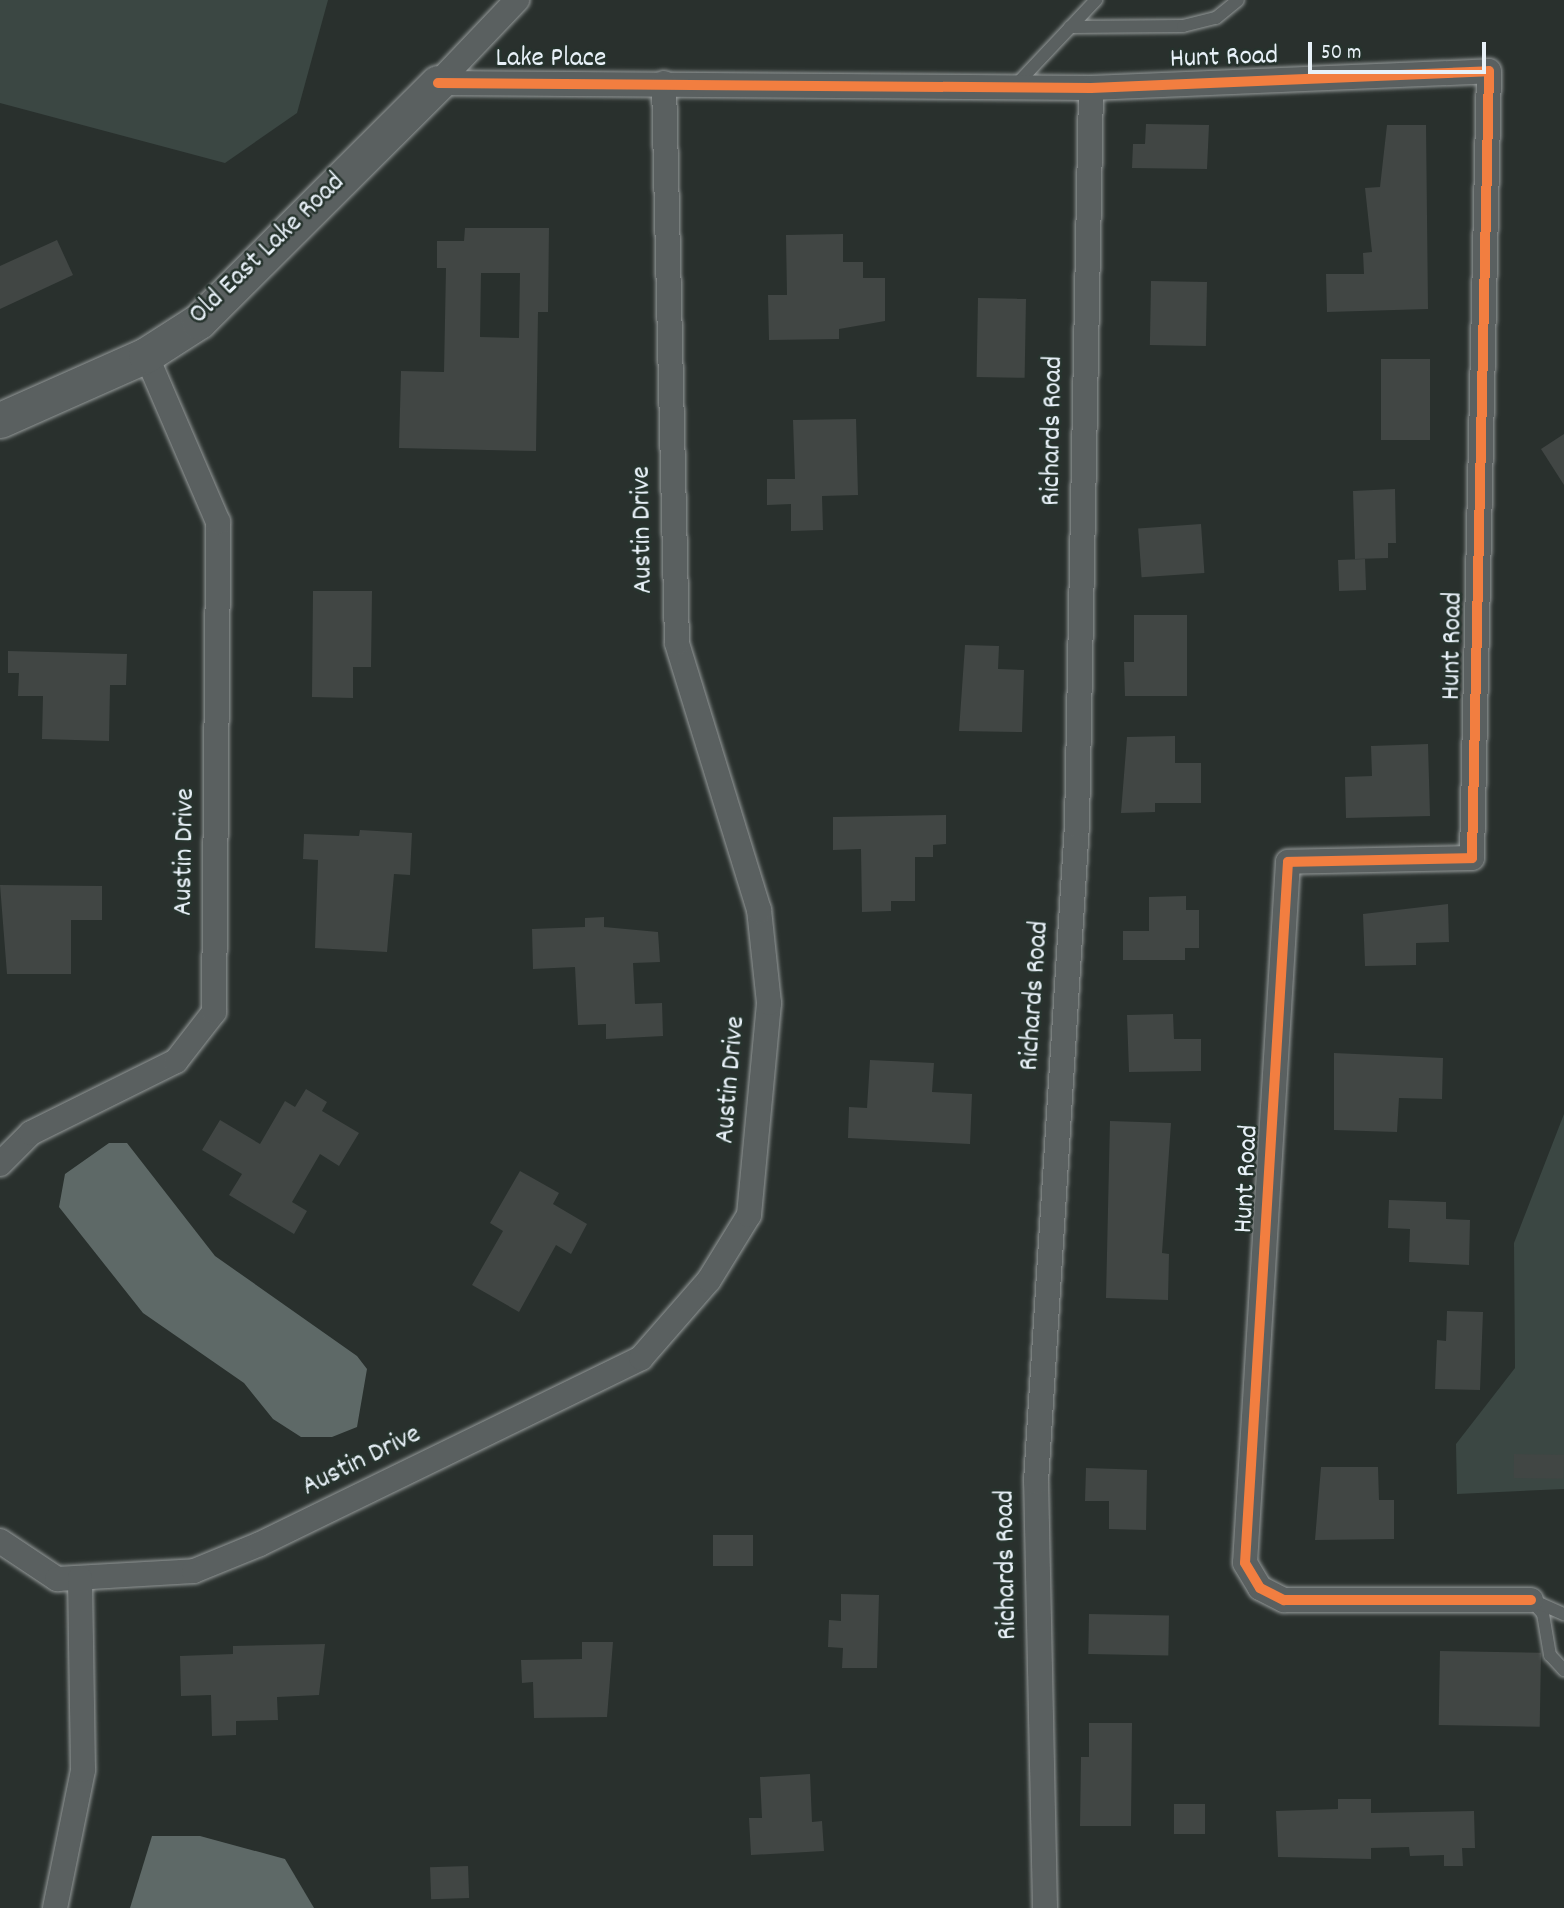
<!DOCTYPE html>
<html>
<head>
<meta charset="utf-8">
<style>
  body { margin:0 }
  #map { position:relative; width:1564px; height:1908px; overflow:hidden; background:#29302d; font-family:Dekko,sans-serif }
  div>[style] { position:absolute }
  .green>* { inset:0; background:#3b4743 }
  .water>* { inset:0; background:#5e6967 }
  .building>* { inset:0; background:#414644; transform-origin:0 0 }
  .roads { filter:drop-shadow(0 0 2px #959a9a) drop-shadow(0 0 2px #959a9a) }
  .lane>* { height:12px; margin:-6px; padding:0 6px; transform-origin:6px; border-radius:6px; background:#5a6060 }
  .street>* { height:24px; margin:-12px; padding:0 12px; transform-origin:12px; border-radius:12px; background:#5a6060 }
  .secondary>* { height:35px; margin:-17.5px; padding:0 17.5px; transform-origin:17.5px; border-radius:17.5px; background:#5a6060 }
  .cycleway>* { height:10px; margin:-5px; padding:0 5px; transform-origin:5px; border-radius:5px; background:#f27e40 }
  span { translate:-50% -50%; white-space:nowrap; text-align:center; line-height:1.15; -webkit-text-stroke:5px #26332d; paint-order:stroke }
  .street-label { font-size:28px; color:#e8f1f8 }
  .scale { position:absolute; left:1308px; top:42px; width:178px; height:32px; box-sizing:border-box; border:4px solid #e8f1f8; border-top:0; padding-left:9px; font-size:21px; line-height:24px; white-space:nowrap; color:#e8f1f8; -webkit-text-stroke:5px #26332d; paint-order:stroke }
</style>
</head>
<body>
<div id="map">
  <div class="green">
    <div style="clip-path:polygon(0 0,328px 0,297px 113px,225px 163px,0 103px)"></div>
    <div style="clip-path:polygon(1564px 1114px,1564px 1489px,1457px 1494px,1456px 1444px,1515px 1368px,1514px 1243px)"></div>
  </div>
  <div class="water">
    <div style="clip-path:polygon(109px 1143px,127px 1143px,215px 1256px,357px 1356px,367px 1369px,357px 1427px,332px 1437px,301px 1437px,273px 1419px,244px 1383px,143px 1313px,59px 1207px,65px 1174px)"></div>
    <div style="clip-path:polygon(152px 1836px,200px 1836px,285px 1859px,314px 1908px,130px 1908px)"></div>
  </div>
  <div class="building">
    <div style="clip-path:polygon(1146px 124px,1209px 125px,1207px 169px,1132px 168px,1133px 144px,1145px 144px)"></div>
    <div style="clip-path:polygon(1387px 125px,1426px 125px,1428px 309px,1327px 312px,1326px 274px,1364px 274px,1363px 253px,1372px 252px,1365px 188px,1380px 187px)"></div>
    <div style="clip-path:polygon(evenodd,465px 228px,549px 228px,548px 312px,538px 312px,536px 451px,399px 448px,401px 371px,444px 372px,446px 268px,437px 268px,437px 241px,464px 241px,465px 228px,481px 273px,520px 273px,519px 338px,480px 337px,481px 273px)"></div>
    <div style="clip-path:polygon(843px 234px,843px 262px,863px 262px,863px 278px,885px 278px,885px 321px,839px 329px,839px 339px,769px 340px,768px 295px,787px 295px,786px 235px)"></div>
    <div style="clip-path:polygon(57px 240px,73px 275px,0 309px,0 266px)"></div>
    <div style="left:1151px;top:281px;width:56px;height:64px;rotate:1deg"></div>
    <div style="left:978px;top:298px;width:48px;height:79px;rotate:1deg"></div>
    <div style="left:1430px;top:359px;width:81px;height:49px;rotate:90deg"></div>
    <div style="clip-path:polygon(856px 419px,858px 495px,822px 496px,823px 530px,791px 531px,791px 504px,767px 505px,767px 479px,795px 479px,793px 420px)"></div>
    <div style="clip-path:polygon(1564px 434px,1564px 485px,1541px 449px)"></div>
    <div style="clip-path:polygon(1395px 489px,1396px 543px,1388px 543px,1388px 558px,1355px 559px,1353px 491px)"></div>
    <div style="left:1201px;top:524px;width:49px;height:63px;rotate:86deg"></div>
    <div style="left:1365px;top:559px;width:31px;height:27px;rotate:88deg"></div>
    <div style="clip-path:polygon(313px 591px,372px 591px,371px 667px,353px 667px,353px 698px,312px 697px)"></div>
    <div style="clip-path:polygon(1134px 615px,1187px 615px,1187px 696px,1125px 696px,1124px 662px,1134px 662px)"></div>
    <div style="clip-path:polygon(965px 645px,999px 646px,998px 669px,1024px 670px,1022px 732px,959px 731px)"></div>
    <div style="clip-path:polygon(8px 651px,127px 654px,126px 685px,110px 685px,109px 741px,42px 739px,43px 696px,18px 696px,19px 673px,8px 673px)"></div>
    <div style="clip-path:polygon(1175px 736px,1175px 763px,1201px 763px,1201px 803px,1155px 803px,1155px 812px,1121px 813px,1127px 737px)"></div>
    <div style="clip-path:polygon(1428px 744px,1430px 816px,1346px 818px,1345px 777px,1372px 776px,1371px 746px)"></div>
    <div style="clip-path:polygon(946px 815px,946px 844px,933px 845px,933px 857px,915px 857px,915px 901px,891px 901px,891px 911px,862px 912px,861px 849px,833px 850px,833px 817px)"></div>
    <div style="clip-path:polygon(360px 830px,412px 833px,410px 875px,394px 874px,387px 952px,315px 948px,318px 860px,303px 859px,304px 834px,359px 836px)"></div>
    <div style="clip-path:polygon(0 885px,102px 886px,102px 920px,71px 920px,71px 974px,7px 974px)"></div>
    <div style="clip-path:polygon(1186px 896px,1186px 910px,1199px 910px,1199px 948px,1185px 948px,1185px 960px,1123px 960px,1123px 931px,1149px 931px,1149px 897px)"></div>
    <div style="clip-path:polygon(1448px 904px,1449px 942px,1416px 943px,1416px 965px,1365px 966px,1363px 914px)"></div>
    <div style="clip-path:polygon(604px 917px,604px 927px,658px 932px,660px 962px,633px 963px,635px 1004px,662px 1003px,663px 1036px,606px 1039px,606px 1024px,578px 1025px,575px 967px,533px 969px,532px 929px,585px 927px,585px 918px)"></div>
    <div style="clip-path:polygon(1173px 1014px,1174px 1039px,1201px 1039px,1201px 1071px,1129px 1072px,1127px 1015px)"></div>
    <div style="clip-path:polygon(1334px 1053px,1443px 1058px,1442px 1099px,1399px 1098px,1397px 1132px,1334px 1130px)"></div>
    <div style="clip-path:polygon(870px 1060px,934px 1063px,932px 1092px,972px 1094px,970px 1144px,848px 1138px,849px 1107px,867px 1108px)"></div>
    <div style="clip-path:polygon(306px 1089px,327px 1102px,322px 1111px,359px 1133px,339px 1166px,320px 1154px,292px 1202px,307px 1211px,294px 1234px,229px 1195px,242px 1174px,202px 1150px,220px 1120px,260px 1144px,285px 1101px,295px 1107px)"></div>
    <div style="clip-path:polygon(1110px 1121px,1171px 1123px,1162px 1253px,1169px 1254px,1168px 1300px,1106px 1298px)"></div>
    <div style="clip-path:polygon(520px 1171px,559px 1193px,553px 1204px,587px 1224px,571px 1254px,556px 1245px,519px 1312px,472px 1285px,503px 1231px,490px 1223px)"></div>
    <div style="clip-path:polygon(1389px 1200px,1446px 1202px,1446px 1219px,1470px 1220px,1469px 1265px,1409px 1262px,1410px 1229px,1388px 1228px)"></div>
    <div style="clip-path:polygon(1447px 1311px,1483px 1312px,1480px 1390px,1435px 1389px,1437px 1340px,1446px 1341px)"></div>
    <div style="left:1514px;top:1454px;width:50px;height:24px;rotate:1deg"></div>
    <div style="clip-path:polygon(1321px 1467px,1378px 1467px,1379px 1500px,1394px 1500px,1394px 1539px,1315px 1540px)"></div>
    <div style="clip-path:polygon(1086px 1468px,1147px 1470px,1146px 1530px,1109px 1529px,1109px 1501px,1085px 1501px)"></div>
    <div style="left:753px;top:1535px;width:31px;height:40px;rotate:90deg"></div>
    <div style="clip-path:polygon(841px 1594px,879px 1595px,877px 1668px,842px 1668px,843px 1648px,828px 1647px,829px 1620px,841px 1621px)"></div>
    <div style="left:1089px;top:1614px;width:80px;height:40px;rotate:1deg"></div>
    <div style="clip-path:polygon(582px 1642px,613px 1642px,607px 1717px,534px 1718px,533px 1682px,522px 1683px,521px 1660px,582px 1659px)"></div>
    <div style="clip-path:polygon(325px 1644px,319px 1695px,277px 1697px,278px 1720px,236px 1721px,236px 1735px,212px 1736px,211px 1695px,181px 1696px,180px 1656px,233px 1654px,233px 1646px)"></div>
    <div style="left:1440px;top:1651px;width:101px;height:74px;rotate:1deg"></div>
    <div style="clip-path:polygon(1089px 1723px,1132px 1723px,1131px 1826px,1080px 1826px,1081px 1757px,1089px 1757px)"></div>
    <div style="clip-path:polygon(810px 1774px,812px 1822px,822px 1821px,824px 1851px,751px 1855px,749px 1818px,762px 1818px,760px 1777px)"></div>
    <div style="clip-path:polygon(1338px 1799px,1371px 1799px,1371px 1813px,1474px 1811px,1475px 1848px,1462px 1848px,1463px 1866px,1444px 1866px,1444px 1855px,1410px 1856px,1409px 1847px,1371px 1848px,1371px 1859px,1278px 1857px,1276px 1811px,1338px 1809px)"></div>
    <div style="left:1205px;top:1804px;width:30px;height:31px;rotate:90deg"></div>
    <div style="left:468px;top:1866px;width:32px;height:38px;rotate:88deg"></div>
  </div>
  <div class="roads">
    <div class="lane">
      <div style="left:1070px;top:27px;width:113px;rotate:-0.5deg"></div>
      <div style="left:1183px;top:26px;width:34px;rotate:-14deg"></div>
      <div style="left:1216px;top:18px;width:28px;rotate:-39deg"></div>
      <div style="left:1014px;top:87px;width:120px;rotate:-46.7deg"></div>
      <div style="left:1531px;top:1600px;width:18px;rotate:49deg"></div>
      <div style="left:1543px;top:1614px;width:42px;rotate:80.3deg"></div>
      <div style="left:1550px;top:1655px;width:21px;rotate:47deg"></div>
      <div style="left:1532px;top:1600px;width:35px;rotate:24deg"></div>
    </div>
    <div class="street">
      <div style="left:438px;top:83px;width:653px;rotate:0.44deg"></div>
      <div style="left:1091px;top:88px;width:398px;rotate:-2.4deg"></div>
      <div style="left:1489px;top:71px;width:787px;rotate:91.24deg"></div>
      <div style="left:1472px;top:858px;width:184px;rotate:178.8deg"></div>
      <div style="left:1288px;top:862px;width:702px;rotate:93.51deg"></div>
      <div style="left:1245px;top:1563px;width:29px;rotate:59deg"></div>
      <div style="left:1260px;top:1588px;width:27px;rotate:27deg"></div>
      <div style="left:1284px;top:1600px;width:247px"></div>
      <div style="left:438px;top:83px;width:115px;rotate:-46.4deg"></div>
      <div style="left:0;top:1164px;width:44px;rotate:-45deg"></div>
      <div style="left:31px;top:1133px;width:162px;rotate:-26.4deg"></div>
      <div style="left:176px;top:1061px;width:62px;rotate:-52.2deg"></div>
      <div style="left:214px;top:1012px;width:490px;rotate:-89.5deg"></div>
      <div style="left:218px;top:522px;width:182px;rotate:-113.3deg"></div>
      <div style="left:0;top:1541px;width:69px;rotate:33.7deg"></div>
      <div style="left:57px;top:1579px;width:137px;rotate:-3.3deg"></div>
      <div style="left:194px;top:1571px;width:71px;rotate:-22.2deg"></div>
      <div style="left:260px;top:1544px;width:424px;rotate:-26deg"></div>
      <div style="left:641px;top:1358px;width:103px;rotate:-48.9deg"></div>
      <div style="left:709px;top:1280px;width:76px;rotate:-58.4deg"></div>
      <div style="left:749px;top:1215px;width:213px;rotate:-84.6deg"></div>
      <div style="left:769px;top:1003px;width:94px;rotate:-96.1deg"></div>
      <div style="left:759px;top:910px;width:279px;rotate:-107.1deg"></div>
      <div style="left:677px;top:643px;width:560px;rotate:-91.33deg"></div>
      <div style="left:55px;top:1908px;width:141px;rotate:-78.5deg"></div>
      <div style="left:83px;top:1770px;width:192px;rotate:-90.9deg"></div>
      <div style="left:1045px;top:1908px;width:426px;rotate:-91.2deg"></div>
      <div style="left:1036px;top:1482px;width:658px;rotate:-86.43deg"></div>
      <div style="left:1077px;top:825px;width:737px;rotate:-88.91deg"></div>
    </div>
    <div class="secondary">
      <div style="left:0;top:420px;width:160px;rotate:-24deg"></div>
      <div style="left:146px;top:355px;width:63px;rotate:-32.7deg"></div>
      <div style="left:199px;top:321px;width:337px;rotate:-44.9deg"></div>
    </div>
  </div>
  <div class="cycleway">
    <div style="left:438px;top:83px;width:653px;rotate:0.44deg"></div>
    <div style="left:1091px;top:88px;width:398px;rotate:-2.4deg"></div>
    <div style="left:1489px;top:71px;width:787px;rotate:91.24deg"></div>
    <div style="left:1472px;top:858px;width:184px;rotate:178.8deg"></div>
    <div style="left:1288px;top:862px;width:702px;rotate:93.51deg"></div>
    <div style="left:1245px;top:1563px;width:29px;rotate:59deg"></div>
    <div style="left:1260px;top:1588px;width:27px;rotate:27deg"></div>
    <div style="left:1284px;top:1600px;width:247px"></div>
  </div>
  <div class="street-label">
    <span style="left:1224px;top:59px;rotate:-2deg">Hunt Road</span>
    <span style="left:551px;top:60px">Lake Place</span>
    <span style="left:268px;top:250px;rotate:-44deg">Old East Lake Road</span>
    <span style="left:1054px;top:431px;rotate:-89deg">Richards Road</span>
    <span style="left:644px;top:530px;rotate:-91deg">Austin Drive</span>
    <span style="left:1454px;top:646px;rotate:-89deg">Hunt Road</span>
    <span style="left:186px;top:852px;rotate:-89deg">Austin Drive</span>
    <span style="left:1036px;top:996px;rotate:-86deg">Richards Road</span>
    <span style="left:732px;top:1080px;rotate:-85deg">Austin Drive</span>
    <span style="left:1248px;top:1179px;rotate:-87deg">Hunt Road</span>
    <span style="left:362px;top:1462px;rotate:-26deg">Austin Drive</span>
    <span style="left:1008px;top:1565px;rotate:-91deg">Richards Road</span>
  </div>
  <div class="scale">50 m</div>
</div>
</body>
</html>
